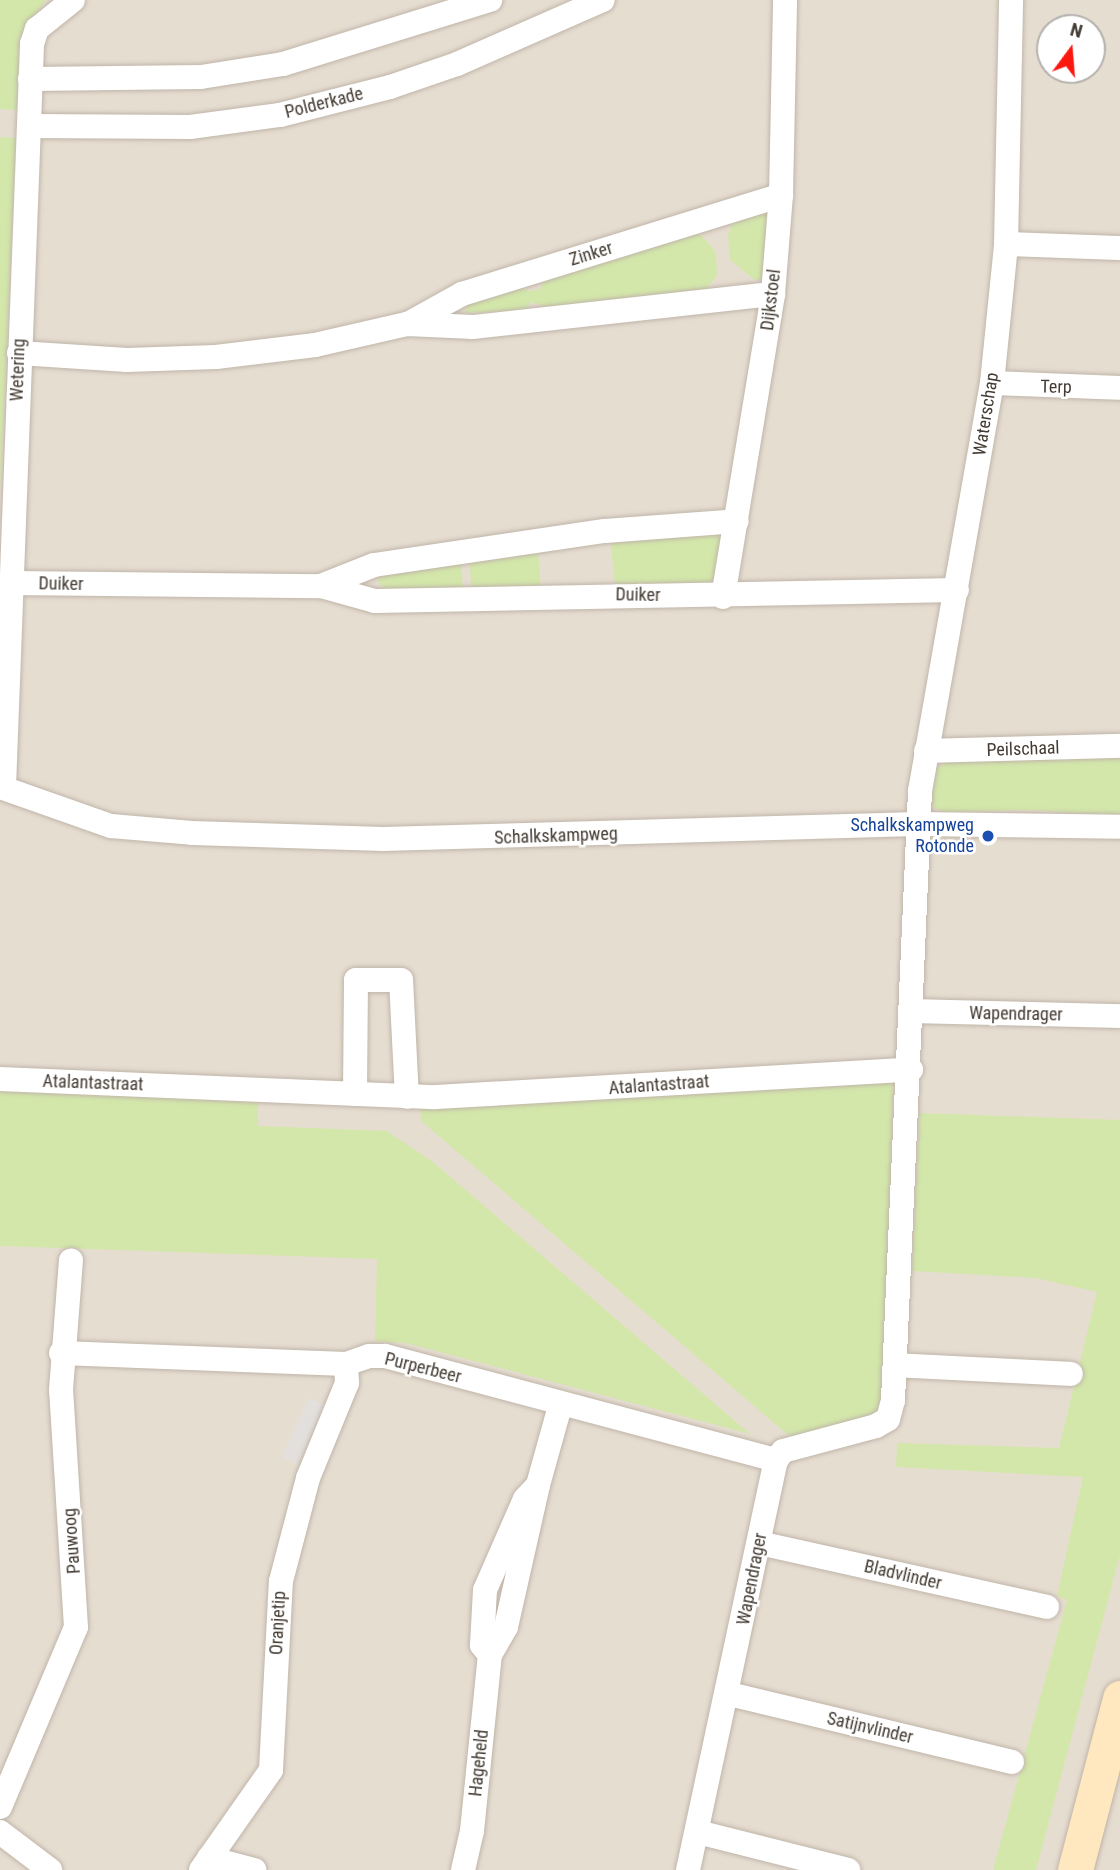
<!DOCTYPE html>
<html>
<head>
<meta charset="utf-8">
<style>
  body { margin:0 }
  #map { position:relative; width:1120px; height:1870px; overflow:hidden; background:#f2ebe3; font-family:"Roboto Condensed",sans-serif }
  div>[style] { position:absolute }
  .residential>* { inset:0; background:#e6ddd1 }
  .green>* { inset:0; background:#d3e7aa }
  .parking>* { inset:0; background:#e2dfdc; transform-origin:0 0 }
  .roads { filter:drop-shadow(0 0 2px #c0b5a9) drop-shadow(0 0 2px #c0b5a9) }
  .street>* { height:24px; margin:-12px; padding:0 12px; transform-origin:12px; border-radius:12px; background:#fff }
  .secondary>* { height:35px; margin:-17.5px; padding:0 17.5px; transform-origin:17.5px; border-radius:17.5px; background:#ffe8c0 }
  .dots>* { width:19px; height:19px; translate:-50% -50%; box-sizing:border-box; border:4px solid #fff; border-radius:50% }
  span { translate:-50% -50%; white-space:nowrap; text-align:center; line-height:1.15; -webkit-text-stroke:5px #fff; paint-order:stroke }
  .street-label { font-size:18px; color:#433b33 }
  .transit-label { font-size:18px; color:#164399 }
  .right { translate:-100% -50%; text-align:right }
  .north { position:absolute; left:1036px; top:14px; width:70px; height:70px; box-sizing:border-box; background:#fff; border:2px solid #b4b1ad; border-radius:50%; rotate:16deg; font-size:19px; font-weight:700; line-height:28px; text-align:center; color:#433b33 }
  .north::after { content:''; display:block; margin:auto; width:24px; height:32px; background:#fc170f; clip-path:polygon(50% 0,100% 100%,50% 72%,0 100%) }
</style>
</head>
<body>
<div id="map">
  <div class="residential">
    <div style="clip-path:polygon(evenodd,0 0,1120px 0,1120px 1870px,0 1870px,0 0,1050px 28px,1092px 28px,1092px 70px,1050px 70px,1050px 28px)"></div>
  </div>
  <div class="green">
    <div style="clip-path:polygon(0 0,46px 0,20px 37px,17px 110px,0 109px)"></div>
    <div style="clip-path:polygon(0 137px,16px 138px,0 491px)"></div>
    <div style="clip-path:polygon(770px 211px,763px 280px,755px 280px,730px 260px,728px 235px,733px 222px)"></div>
    <div style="clip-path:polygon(690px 232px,702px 236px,716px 252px,717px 276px,705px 290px,552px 309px,531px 302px,526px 310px,465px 313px,468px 303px,521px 287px,528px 291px,540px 289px,544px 279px)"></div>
    <div style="clip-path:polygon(716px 529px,726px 535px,717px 585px,615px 587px,611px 543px)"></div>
    <div style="clip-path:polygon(538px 553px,541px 589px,471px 589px,470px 561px)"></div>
    <div style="clip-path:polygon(461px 559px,463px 591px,386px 591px,378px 581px,380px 574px)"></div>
    <div style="clip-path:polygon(1120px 755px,1120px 816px,1029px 810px,945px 812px,934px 808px,931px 799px,933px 771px,949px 759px)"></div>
    <div style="clip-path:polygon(893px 1078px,886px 1393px,879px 1415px,794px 1440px,421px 1121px,420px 1105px)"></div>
    <div style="clip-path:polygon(0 1089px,258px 1098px,258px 1126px,387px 1131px,433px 1162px,750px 1434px,406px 1343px,375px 1341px,377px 1259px,0 1246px)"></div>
    <div style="clip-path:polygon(920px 1113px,1120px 1120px,1120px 1555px,1036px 1870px,993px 1870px,1067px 1600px,1057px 1596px,1083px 1477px,896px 1467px,897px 1443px,1059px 1448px,1097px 1292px,1036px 1278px,912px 1271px)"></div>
  </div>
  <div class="parking">
    <div style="left:309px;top:1398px;width:17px;height:65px;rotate:25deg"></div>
  </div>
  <div class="roads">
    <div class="street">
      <div style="left:30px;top:79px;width:171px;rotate:-0.7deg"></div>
      <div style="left:201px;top:77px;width:83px;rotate:-9deg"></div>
      <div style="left:283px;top:64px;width:217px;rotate:-17.2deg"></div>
      <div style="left:29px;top:126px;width:161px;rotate:0.4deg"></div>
      <div style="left:190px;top:127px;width:91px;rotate:-7.6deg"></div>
      <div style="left:280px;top:115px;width:114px;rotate:-14.3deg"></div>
      <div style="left:390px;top:87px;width:71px;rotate:-18.9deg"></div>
      <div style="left:457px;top:64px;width:159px;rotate:-23.7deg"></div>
      <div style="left:1006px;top:244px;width:114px;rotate:2deg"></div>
      <div style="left:408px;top:324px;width:62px;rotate:-29.1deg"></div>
      <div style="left:462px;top:294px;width:334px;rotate:-17.2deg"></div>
      <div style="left:19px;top:353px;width:108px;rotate:3.7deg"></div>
      <div style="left:127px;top:360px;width:89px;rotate:-1.9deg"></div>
      <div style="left:216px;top:357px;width:100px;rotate:-6.9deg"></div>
      <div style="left:315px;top:345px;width:94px;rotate:-12.9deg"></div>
      <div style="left:407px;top:324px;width:66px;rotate:2.6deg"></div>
      <div style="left:473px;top:327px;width:302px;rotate:-6.3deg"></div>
      <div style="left:992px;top:383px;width:128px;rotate:2.2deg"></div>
      <div style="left:11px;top:583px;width:310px;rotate:0.6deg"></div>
      <div style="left:321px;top:586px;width:56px;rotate:15.5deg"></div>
      <div style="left:375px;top:601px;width:582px;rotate:-1.08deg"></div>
      <div style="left:321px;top:586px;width:57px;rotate:-21.6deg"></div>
      <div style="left:374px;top:565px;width:233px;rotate:-8.4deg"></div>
      <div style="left:605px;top:531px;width:132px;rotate:-4.3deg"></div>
      <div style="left:723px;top:597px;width:307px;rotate:-80.6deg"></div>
      <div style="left:773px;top:294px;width:99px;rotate:-85.4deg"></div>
      <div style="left:781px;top:195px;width:195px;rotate:-88.8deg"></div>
      <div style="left:926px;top:751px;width:194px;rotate:-1.5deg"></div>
      <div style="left:0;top:787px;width:118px;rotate:19.4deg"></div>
      <div style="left:111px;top:826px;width:81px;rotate:4.9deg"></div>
      <div style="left:192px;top:833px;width:191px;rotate:1.8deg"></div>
      <div style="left:383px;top:839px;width:534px;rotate:-1.61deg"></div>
      <div style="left:917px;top:824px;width:203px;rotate:0.8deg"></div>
      <div style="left:4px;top:787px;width:744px;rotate:-87.84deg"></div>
      <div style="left:32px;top:44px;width:16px;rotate:-72deg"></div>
      <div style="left:37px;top:29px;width:46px;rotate:-38.9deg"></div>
      <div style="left:912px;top:1011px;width:208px;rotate:1.4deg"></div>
      <div style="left:0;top:1079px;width:436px;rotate:2.4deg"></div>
      <div style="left:436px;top:1097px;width:476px;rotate:-3.3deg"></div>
      <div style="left:355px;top:1094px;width:114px;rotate:-89.5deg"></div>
      <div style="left:356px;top:980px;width:45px"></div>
      <div style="left:401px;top:980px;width:117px;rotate:87.1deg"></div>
      <div style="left:61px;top:1353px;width:285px;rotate:2.2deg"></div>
      <div style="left:346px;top:1364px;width:24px;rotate:-19deg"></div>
      <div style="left:369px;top:1356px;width:16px"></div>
      <div style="left:385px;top:1356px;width:405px;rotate:14.9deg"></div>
      <div style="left:895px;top:1365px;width:176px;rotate:2.9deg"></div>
      <div style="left:538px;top:1485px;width:146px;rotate:102.7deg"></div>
      <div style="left:506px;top:1627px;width:32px;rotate:120deg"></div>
      <div style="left:490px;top:1655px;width:13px;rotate:-129deg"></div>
      <div style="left:482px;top:1645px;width:55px;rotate:-86.9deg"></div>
      <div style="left:485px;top:1590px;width:99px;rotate:-66.3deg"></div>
      <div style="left:525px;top:1499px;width:19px;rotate:-47deg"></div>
      <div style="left:538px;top:1485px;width:82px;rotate:-74.4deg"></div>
      <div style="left:759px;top:1543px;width:295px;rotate:12.5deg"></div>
      <div style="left:729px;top:1694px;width:291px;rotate:13.5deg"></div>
      <div style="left:0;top:1807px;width:195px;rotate:-67.1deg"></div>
      <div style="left:76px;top:1627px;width:237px;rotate:-93.6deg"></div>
      <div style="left:61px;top:1390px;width:130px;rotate:-85.6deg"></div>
      <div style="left:0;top:1832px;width:63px;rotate:37.2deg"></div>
      <div style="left:698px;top:1832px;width:155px;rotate:14.2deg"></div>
      <div style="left:209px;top:1858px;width:47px;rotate:14.9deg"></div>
      <div style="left:201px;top:1870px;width:122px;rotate:-55deg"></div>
      <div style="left:271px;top:1770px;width:189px;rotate:-87deg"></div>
      <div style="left:281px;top:1581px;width:106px;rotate:-75.3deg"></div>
      <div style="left:308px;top:1478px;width:103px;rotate:-67.7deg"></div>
      <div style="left:347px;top:1383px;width:19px;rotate:-93deg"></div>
      <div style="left:463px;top:1870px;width:40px;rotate:-77deg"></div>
      <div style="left:472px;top:1831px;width:177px;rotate:-84.2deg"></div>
      <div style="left:688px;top:1870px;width:419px;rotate:-77.9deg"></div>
      <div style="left:776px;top:1460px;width:11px;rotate:-52deg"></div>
      <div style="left:783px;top:1451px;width:96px;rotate:-15deg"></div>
      <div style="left:876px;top:1426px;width:14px;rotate:-30deg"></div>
      <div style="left:888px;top:1419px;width:20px;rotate:-75deg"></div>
      <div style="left:893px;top:1400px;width:610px;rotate:-87.46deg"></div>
      <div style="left:920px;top:791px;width:414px;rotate:-80deg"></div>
      <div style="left:992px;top:383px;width:140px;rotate:-84.2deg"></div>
      <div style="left:1006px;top:244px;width:244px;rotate:-88.8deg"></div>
    </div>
    <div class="secondary">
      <div style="left:1075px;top:1870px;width:178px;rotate:-75.3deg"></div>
    </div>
  </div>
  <div class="dots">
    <div style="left:988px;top:836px;background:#1a4fb4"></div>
  </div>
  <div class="street-label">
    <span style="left:324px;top:103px;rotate:-14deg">Polderkade</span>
    <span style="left:591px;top:254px;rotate:-17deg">Zinker</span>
    <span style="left:771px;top:300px;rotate:-83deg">Dijkstoel</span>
    <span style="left:18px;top:370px;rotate:-88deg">Wetering</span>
    <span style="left:1056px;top:387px;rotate:1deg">Terp</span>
    <span style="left:986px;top:414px;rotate:-81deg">Waterschap</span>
    <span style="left:61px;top:584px;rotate:1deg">Duiker</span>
    <span style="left:638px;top:595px;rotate:1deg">Duiker</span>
    <span style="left:1023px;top:749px;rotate:-2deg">Peilschaal</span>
    <span style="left:556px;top:836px;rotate:-2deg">Schalkskampweg</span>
    <span style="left:1016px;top:1014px;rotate:1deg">Wapendrager</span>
    <span style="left:93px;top:1083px;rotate:2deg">Atalantastraat</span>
    <span style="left:659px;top:1085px;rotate:-4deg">Atalantastraat</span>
    <span style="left:423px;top:1368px;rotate:14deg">Purperbeer</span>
    <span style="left:72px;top:1541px;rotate:-94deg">Pauwoog</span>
    <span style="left:903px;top:1575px;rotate:13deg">Bladvlinder</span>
    <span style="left:752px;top:1579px;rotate:-79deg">Wapendrager</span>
    <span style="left:278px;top:1623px;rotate:-87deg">Oranjetip</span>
    <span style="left:870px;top:1728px;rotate:13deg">Satijnvlinder</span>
    <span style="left:479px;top:1763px;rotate:-84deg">Hageheld</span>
  </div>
  <div class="transit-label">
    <span class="right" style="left:974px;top:836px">Schalkskampweg<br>Rotonde</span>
  </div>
  <div class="north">N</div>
</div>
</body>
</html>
